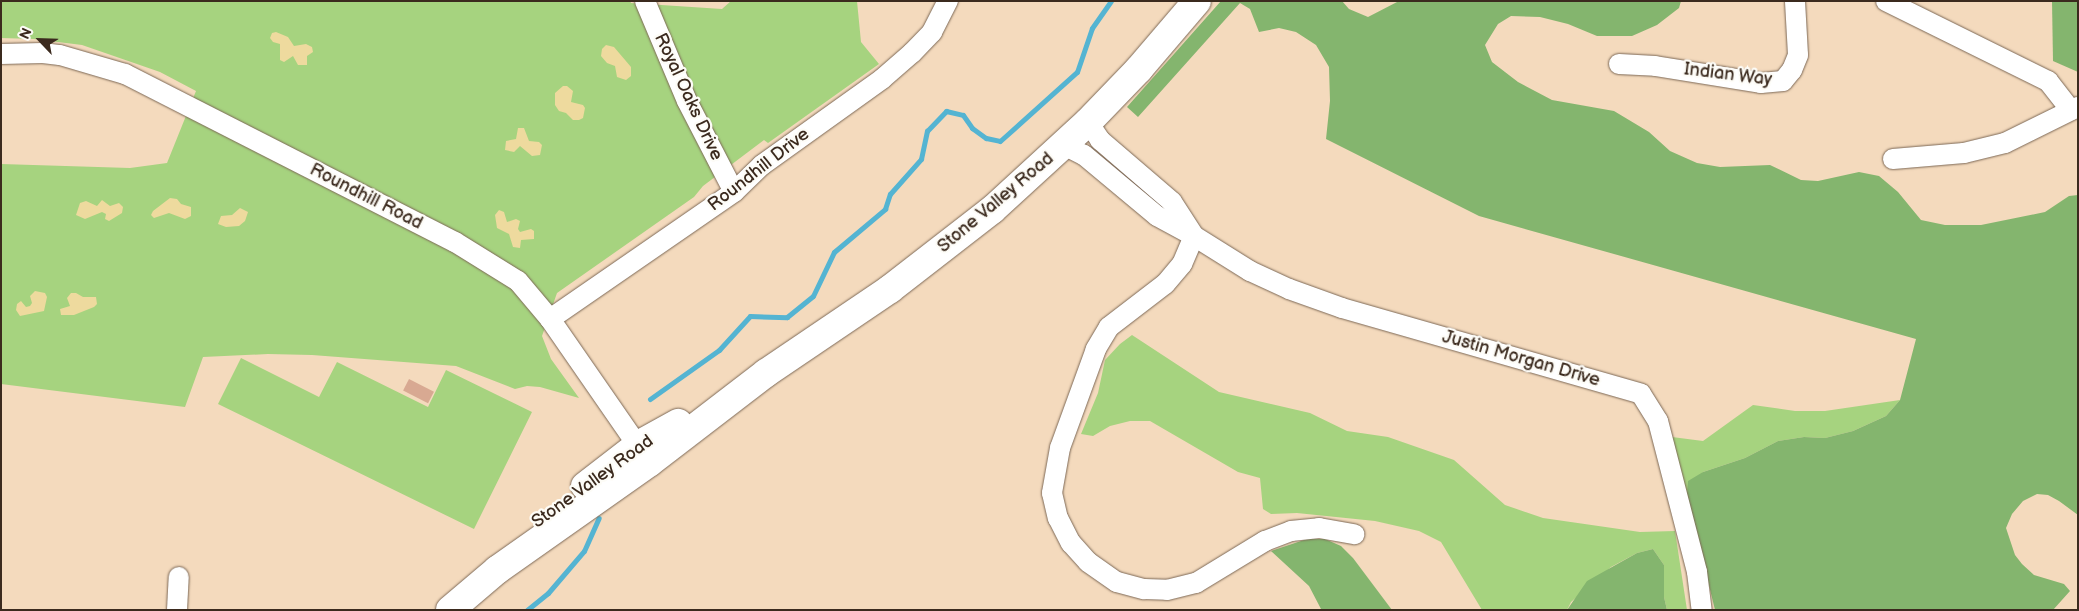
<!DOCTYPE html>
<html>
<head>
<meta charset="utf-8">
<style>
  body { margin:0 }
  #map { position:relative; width:2079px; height:611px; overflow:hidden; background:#f4dabd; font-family:"Balsamiq Sans",sans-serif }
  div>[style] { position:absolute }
  .green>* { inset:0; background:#a6d37f }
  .forest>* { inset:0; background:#84b56e }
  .sand>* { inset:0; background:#eeda9e }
  .stream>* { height:5px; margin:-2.5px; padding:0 2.5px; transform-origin:2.5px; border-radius:2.5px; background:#54b4d2 }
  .building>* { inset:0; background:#d8a992; transform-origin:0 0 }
  .roads { filter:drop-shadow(0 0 1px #7c6856) drop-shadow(0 0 1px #7c6856) }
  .street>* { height:20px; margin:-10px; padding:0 10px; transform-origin:10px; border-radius:10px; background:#fff }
  .secondary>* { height:28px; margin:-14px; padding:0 14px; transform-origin:14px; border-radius:14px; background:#fff }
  span { translate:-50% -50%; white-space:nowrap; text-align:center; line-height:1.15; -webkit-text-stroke:4.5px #fdfcf7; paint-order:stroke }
  .street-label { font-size:18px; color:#3b2a1e }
  .frame { position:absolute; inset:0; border:2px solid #3b2a1e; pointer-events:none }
  .north { position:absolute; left:15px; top:15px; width:50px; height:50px; -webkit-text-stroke:4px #fdfcf7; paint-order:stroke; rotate:294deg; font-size:14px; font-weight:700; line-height:20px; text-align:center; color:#3b2a1e }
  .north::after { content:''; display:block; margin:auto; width:18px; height:22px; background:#3b2a1e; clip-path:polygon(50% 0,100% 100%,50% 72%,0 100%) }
</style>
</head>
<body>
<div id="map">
  <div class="green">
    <div style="clip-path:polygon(1px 1px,630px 1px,631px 3px,722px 9px,731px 1px,857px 1px,861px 42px,879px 64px,768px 143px,764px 140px,703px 186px,694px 197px,557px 293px,542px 336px,551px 359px,579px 398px,540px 387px,527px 386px,515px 389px,456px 366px,312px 355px,268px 354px,203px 357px,185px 407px,1px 384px,1px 164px,130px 168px,167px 163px,196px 91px,160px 72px,82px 45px,34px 39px,1px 38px)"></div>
    <div style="clip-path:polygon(1132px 335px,1219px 392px,1310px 413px,1347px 431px,1388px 437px,1454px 460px,1505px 505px,1543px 518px,1640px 532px,1675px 531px,1687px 610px,1667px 610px,1664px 597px,1664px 565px,1653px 549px,1637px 553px,1611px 567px,1571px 602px,1567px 610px,1482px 610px,1441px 542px,1419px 531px,1375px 521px,1297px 513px,1271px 514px,1263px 509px,1260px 478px,1238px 472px,1150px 421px,1130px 421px,1110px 426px,1093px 436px,1081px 434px,1098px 393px,1105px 360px,1120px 344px)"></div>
    <div style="clip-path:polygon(241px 358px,319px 397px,337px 362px,428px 407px,446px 370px,532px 412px,474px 529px,218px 404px)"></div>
    <div style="clip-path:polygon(1900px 400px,1886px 416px,1853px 431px,1825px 438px,1804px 437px,1778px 441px,1745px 458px,1703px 472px,1687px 495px,1672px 437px,1703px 441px,1753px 405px,1795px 411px,1825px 411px)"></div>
  </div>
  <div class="forest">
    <div style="clip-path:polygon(1221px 1px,1342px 1px,1349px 9px,1368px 17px,1399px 1px,1681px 1px,1679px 8px,1657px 25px,1632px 36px,1597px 36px,1568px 24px,1540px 17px,1511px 16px,1498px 24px,1485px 45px,1492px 62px,1518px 82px,1552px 100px,1614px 111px,1649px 132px,1670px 151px,1697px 163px,1720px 167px,1770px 165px,1801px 180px,1818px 181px,1859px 172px,1879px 176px,1898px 192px,1921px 220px,1945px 225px,1981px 225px,2045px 212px,2069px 196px,2078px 195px,2078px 515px,2059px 501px,2048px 495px,2037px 494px,2023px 501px,2012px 514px,2006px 528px,2015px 555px,2022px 564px,2034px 575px,2064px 584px,2070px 591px,2053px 610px,1715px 610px,1687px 495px,1688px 481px,1703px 472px,1745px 458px,1778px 441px,1804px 437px,1825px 438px,1853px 431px,1886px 416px,1900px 400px,1916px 339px,1479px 216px,1326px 139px,1330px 101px,1329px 67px,1316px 45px,1296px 32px,1279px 28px,1259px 32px,1250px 9px,1240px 3px,1138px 117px,1127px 107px)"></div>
    <div style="clip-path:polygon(2052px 1px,2078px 1px,2078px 72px,2053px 61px)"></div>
    <div style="clip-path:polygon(1307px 539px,1325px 539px,1341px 546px,1353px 558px,1392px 610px,1321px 609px,1309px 586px,1271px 551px)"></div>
    <div style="clip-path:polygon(1653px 549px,1664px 565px,1664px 597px,1667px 610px,1567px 610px,1587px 581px,1637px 553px)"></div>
  </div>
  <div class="sand">
    <div style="clip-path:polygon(276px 32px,288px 37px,294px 46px,306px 44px,312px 47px,313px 52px,307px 56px,307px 65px,298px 65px,293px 56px,284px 62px,280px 60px,280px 44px,273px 42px,270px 38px,272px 33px)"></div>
    <div style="clip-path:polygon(606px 45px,614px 47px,631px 67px,631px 76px,626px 80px,617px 77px,615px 66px,607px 63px,601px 56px,602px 49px)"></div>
    <div style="clip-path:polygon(563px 86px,567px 86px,573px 91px,571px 102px,583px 105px,585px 108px,583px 118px,579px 120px,573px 120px,566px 113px,559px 111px,555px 105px,555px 93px)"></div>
    <div style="clip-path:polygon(518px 128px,524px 128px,529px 141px,539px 142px,542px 145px,540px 155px,532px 156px,520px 146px,514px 152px,505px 150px,506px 141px,516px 139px)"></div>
    <div style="clip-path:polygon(170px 198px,177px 199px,181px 204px,191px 207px,191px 216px,185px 219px,169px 213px,154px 218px,151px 215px,153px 211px)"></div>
    <div style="clip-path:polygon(102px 200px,110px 206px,119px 203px,123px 207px,122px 213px,109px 221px,105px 219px,106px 214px,102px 212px,85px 219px,76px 215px,80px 203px,86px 201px,97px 206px)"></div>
    <div style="clip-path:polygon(240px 208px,248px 212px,245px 221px,239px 226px,226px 227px,218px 224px,221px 216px,232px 215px)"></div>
    <div style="clip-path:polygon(499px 210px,504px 212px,507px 222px,516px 219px,520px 221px,518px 229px,520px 232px,531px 229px,534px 231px,534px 239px,521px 240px,520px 248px,513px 247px,509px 234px,497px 228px,495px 215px)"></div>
    <div style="clip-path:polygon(35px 291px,45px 293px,47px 297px,44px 311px,20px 316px,16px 310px,17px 304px,21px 301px,26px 307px,30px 306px,32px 303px,30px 296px)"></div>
    <div style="clip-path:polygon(71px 293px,76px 293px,83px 297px,96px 297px,97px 304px,94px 307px,74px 315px,61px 315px,60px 309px,70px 306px,67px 298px)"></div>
  </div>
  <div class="stream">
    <div style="left:650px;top:399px;width:85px;rotate:-35.4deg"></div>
    <div style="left:719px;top:350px;width:46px;rotate:-47.6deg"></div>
    <div style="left:750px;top:316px;width:37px;rotate:2deg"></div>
    <div style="left:787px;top:317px;width:33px;rotate:-39deg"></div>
    <div style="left:813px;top:296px;width:49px;rotate:-64.5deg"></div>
    <div style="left:834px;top:252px;width:67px;rotate:-40.1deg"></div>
    <div style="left:885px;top:209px;width:16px;rotate:-72deg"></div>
    <div style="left:890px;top:194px;width:47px;rotate:-48.5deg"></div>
    <div style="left:921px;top:159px;width:29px;rotate:-78deg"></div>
    <div style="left:927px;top:131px;width:28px;rotate:-46deg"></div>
    <div style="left:946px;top:111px;width:17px;rotate:13deg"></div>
    <div style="left:963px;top:115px;width:16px;rotate:55deg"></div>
    <div style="left:972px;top:128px;width:17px;rotate:36deg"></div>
    <div style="left:986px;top:138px;width:14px;rotate:12deg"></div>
    <div style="left:1000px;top:141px;width:103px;rotate:-41.9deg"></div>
    <div style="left:1077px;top:72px;width:46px;rotate:-71.2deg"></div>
    <div style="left:1092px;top:28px;width:33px;rotate:-55deg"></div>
    <div style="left:527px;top:610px;width:27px;rotate:-39deg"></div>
    <div style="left:548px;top:593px;width:55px;rotate:-49.4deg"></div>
    <div style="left:584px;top:551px;width:36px;rotate:-66deg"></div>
  </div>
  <div class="building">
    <div style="left:409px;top:379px;width:28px;height:13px;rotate:27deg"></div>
  </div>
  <div class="roads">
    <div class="street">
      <div style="left:645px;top:1px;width:108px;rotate:67.2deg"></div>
      <div style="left:687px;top:101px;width:102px;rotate:62.7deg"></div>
      <div style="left:1886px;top:1px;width:181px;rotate:26.3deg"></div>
      <div style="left:2048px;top:81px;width:37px;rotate:52deg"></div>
      <div style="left:1px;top:54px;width:42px;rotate:-1.4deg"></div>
      <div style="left:43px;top:53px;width:17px;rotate:7deg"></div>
      <div style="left:60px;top:55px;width:68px;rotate:16.3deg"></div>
      <div style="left:125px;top:74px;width:370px;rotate:27deg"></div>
      <div style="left:455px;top:242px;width:74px;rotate:31.8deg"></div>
      <div style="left:518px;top:281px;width:50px;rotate:49.9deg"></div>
      <div style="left:550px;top:319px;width:167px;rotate:55.3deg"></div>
      <div style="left:1619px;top:64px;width:36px;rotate:3deg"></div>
      <div style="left:1655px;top:66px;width:107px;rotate:9.1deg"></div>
      <div style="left:1761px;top:83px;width:22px;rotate:-5deg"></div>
      <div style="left:1783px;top:81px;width:14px;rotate:-51deg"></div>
      <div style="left:1792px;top:70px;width:16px;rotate:-68deg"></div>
      <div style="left:1798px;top:55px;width:54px;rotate:-93.2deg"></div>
      <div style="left:1088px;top:122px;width:22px;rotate:56deg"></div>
      <div style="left:1100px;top:140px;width:95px;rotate:40.7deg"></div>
      <div style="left:1172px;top:202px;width:38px;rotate:57deg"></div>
      <div style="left:1064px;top:145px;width:22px;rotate:27deg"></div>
      <div style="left:1084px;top:155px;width:95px;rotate:39.9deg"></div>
      <div style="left:1157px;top:216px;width:42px;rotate:28.4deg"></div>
      <div style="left:1194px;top:236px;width:66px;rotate:32deg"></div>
      <div style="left:1250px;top:271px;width:43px;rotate:24.8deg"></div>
      <div style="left:1289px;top:289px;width:56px;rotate:19.7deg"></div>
      <div style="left:1342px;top:308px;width:311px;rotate:16deg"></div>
      <div style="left:1641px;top:394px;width:32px;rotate:58deg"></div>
      <div style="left:1658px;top:421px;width:156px;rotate:75.5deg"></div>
      <div style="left:1697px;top:572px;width:38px;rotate:83deg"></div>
      <div style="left:1893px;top:159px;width:71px;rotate:-4.8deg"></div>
      <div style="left:1964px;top:153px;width:42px;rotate:-13.7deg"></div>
      <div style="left:2005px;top:143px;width:81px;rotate:-26.3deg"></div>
      <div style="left:1194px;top:236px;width:30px;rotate:113deg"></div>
      <div style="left:1182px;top:264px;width:26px;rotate:130deg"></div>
      <div style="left:1165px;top:284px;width:71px;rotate:142.5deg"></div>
      <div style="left:1109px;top:327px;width:26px;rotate:121deg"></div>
      <div style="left:1096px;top:349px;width:105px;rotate:110deg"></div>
      <div style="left:1060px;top:448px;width:46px;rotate:100.1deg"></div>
      <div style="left:1052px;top:493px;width:26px;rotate:77deg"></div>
      <div style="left:1058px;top:518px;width:28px;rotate:63deg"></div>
      <div style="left:1071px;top:543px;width:25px;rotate:48deg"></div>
      <div style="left:1088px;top:562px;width:35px;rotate:35deg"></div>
      <div style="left:1117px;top:582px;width:28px;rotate:15deg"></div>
      <div style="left:1144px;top:589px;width:23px;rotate:2deg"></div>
      <div style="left:1167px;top:590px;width:30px;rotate:-14deg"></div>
      <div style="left:1196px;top:583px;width:81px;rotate:-31.3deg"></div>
      <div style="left:1265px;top:541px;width:28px;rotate:-21deg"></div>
      <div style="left:1291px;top:531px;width:28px;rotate:-6deg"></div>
      <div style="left:1319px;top:528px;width:36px;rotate:10deg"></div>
      <div style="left:550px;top:319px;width:224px;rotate:-34.6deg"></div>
      <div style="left:734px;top:192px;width:39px;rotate:-44deg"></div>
      <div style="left:762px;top:165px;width:148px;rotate:-35.6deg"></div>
      <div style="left:882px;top:79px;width:40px;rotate:-41deg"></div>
      <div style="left:912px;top:53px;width:29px;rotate:-46deg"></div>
      <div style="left:932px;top:32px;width:35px;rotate:-63deg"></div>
      <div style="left:177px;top:610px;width:33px;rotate:-87deg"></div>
    </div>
    <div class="secondary">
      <div style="left:585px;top:486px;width:67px;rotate:-37.7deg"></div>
      <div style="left:638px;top:445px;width:46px;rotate:-28.8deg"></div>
      <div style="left:450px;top:610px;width:62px;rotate:-40.4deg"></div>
      <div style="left:497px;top:570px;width:187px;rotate:-35.2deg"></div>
      <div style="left:650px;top:462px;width:146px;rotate:-37.5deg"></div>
      <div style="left:766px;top:373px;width:150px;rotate:-34.1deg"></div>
      <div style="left:890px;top:289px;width:129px;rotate:-37.8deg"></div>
      <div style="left:992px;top:210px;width:130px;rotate:-42.5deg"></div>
      <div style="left:1088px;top:122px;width:74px;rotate:-46.1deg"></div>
      <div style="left:1139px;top:69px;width:89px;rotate:-49.5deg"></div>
    </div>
  </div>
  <div class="street-label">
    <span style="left:1728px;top:75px;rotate:7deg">Indian Way</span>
    <span style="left:688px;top:97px;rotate:65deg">Royal Oaks Drive</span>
    <span style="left:759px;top:170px;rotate:-38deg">Roundhill Drive</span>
    <span style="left:366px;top:197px;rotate:27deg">Roundhill Road</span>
    <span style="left:996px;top:203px;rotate:-40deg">Stone Valley Road</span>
    <span style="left:1521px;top:359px;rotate:16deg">Justin Morgan Drive</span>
    <span style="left:593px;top:482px;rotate:-36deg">Stone Valley Road</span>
  </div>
  <div class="frame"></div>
  <div class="north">N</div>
</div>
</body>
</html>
